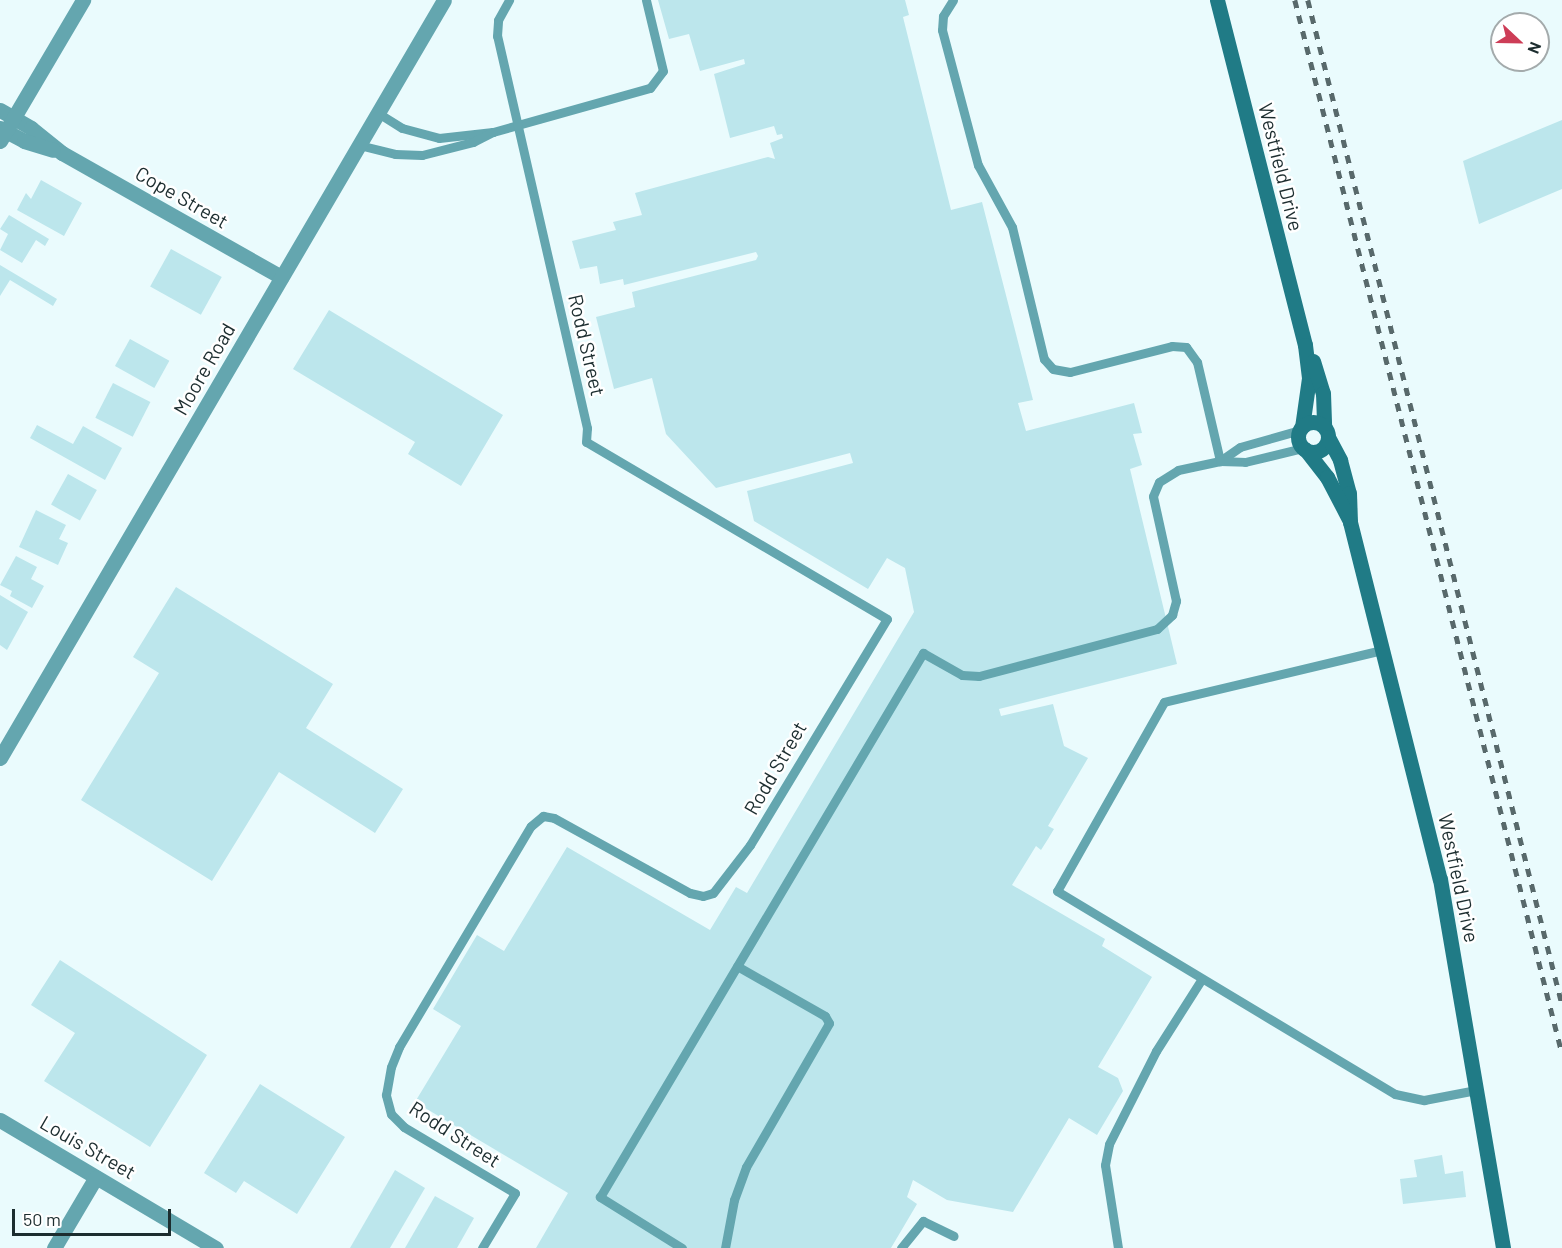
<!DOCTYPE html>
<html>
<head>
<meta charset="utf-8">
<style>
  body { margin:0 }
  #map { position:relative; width:1562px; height:1248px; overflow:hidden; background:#eafbfd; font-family:Barlow,sans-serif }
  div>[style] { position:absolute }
  .building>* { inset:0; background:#bce6ec; transform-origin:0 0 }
  .service>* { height:9px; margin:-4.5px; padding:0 4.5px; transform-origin:4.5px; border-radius:4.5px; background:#64a6af }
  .minor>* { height:15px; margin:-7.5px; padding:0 7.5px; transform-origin:7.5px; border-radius:7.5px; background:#64a6af }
  .secondary>* { height:15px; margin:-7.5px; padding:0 7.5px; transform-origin:7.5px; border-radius:7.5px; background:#207b86 }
  .secondary>.ring { margin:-7.5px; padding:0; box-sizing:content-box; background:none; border:15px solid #207b86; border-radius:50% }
  .rail>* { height:4.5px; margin-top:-2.25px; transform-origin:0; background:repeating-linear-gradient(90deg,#58696b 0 8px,transparent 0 16px) }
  span { translate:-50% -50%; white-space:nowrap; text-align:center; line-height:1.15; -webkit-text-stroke:5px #fff; paint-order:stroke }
  .street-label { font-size:20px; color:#1c2d2f }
  .north { position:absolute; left:1490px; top:12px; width:60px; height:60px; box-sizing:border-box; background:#fff; border:2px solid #a4abac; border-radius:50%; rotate:112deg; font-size:16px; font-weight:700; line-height:24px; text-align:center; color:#1c2d2f }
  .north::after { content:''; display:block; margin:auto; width:21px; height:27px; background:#cd3d57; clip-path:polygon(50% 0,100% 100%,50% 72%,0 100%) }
  .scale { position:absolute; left:12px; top:1209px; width:159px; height:27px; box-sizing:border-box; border:3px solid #1c2d2f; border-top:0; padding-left:8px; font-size:18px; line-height:21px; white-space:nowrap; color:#1c2d2f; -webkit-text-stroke:4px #fff; paint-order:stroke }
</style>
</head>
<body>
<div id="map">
  <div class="building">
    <div style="clip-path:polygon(658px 0,905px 0,909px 15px,903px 17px,951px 210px,982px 202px,1033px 400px,1018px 403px,1026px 431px,1134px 403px,1142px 433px,1133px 434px,1142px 465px,1130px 469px,1177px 664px,999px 709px,1001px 716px,1053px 704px,1064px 746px,1088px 758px,1048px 826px,1054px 829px,1048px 839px,1041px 850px,1036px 846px,1012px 885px,1105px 939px,1102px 946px,1152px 977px,1098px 1067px,1118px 1078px,1123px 1091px,1097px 1135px,1069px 1118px,1013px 1212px,947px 1200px,913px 1180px,907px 1197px,917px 1204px,891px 1248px,536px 1248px,568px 1193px,415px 1102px,461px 1026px,433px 1009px,477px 935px,504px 951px,567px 847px,710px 930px,736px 887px,747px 893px,914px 612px,905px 568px,887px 558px,868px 589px,754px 521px,747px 491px,853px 463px,850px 453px,716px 488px,666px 434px,652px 378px,614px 389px,596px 317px,635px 307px,632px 292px,756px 260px,758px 256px,756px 252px,624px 285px,623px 279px,600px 284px,597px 266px,580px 269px,572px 241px,616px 230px,613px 222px,642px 215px,635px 193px,768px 157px,775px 159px,770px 143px,783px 138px,782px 134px,777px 135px,774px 126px,730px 138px,714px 74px,745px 64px,744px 59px,700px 71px,689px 34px,669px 39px)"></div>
    <div style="clip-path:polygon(1562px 120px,1562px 189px,1479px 224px,1463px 161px)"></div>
    <div style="clip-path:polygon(41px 180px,82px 203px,64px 236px,17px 210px,26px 193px,31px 199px)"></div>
    <div style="clip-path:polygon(9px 215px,49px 239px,45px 246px,36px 240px,22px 263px,0 250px,8px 234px,0 229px)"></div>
    <div style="left:171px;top:249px;width:58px;height:43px;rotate:29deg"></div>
    <div style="clip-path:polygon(0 265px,57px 299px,53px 306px,10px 280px,0 296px)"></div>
    <div style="clip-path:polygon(329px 310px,503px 415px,461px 486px,408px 454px,415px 442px,293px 369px)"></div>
    <div style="left:130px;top:339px;width:45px;height:31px;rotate:29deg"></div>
    <div style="left:113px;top:383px;width:42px;height:39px;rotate:27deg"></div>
    <div style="clip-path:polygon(37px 425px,73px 444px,83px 426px,122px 448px,105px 480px,30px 438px)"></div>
    <div style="left:68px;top:474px;width:33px;height:35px;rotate:29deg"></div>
    <div style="clip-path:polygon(36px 510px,66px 525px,59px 539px,68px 543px,58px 565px,19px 547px)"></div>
    <div style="clip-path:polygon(16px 556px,37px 567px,31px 579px,44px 586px,32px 608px,10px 596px,12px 591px,0 585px)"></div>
    <div style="clip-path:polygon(176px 587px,333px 684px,306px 728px,403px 789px,375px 833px,279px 772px,212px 881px,81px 800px,159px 673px,133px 657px)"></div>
    <div style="clip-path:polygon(0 595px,28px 612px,7px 650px,0 645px)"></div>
    <div style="clip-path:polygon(60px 960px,207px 1055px,150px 1147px,44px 1081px,75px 1033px,31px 1005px)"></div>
    <div style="clip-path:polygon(260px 1084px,345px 1137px,297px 1214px,244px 1181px,236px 1193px,204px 1173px)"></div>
    <div style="clip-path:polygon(1442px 1155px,1445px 1174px,1463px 1171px,1466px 1197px,1403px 1204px,1400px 1179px,1417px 1177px,1414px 1160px)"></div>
    <div style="clip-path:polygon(395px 1170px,425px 1188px,390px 1248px,350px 1248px)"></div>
    <div style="clip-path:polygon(435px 1196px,474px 1218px,457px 1248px,405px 1248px)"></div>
  </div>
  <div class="service">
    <div style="left:953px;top:0;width:19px;rotate:122deg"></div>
    <div style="left:943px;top:16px;width:14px;rotate:94deg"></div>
    <div style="left:942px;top:30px;width:140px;rotate:75.1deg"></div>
    <div style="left:978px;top:165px;width:71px;rotate:61.3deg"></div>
    <div style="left:1012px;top:227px;width:136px;rotate:76.4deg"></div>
    <div style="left:1044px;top:359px;width:13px;rotate:48deg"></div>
    <div style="left:1053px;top:369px;width:17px;rotate:10deg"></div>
    <div style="left:1070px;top:372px;width:105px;rotate:-14.3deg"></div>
    <div style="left:1172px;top:346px;width:14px;rotate:4deg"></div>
    <div style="left:1186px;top:347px;width:19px;rotate:54deg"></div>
    <div style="left:1197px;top:362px;width:102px;rotate:76.9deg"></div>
    <div style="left:378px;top:113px;width:28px;rotate:32deg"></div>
    <div style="left:402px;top:128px;width:38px;rotate:15deg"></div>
    <div style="left:439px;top:138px;width:54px;rotate:-6.3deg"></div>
    <div style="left:493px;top:132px;width:163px;rotate:-15.7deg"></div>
    <div style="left:650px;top:88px;width:21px;rotate:-53deg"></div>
    <div style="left:663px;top:71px;width:73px;rotate:-103.5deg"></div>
    <div style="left:359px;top:145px;width:37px;rotate:14deg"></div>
    <div style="left:395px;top:154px;width:27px;rotate:2deg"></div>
    <div style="left:422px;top:155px;width:53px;rotate:-14.3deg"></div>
    <div style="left:473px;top:142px;width:22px;rotate:-27deg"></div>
    <div style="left:1220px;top:461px;width:24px;rotate:-35deg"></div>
    <div style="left:1240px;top:447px;width:62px;rotate:-15.8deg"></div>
    <div style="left:1382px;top:650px;width:224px;rotate:166.6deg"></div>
    <div style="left:1164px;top:702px;width:217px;rotate:119.5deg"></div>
    <div style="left:1057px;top:891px;width:394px;rotate:31deg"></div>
    <div style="left:1395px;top:1094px;width:30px;rotate:12deg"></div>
    <div style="left:1424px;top:1100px;width:53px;rotate:-10.9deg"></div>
    <div style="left:482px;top:1248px;width:64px;rotate:-59deg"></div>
    <div style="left:515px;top:1193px;width:129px;rotate:-149.3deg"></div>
    <div style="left:404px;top:1127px;width:18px;rotate:-135deg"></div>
    <div style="left:391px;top:1114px;width:20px;rotate:-105deg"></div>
    <div style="left:386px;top:1095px;width:28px;rotate:-80deg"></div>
    <div style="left:391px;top:1067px;width:22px;rotate:-68deg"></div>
    <div style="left:399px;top:1047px;width:257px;rotate:-59.2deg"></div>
    <div style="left:531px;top:826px;width:16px;rotate:-40deg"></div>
    <div style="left:543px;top:816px;width:11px;rotate:10deg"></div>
    <div style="left:554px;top:818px;width:155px;rotate:28.9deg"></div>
    <div style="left:690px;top:893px;width:13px;rotate:13deg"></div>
    <div style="left:703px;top:896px;width:10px;rotate:-17deg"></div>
    <div style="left:713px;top:893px;width:61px;rotate:-52.4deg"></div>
    <div style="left:750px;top:845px;width:264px;rotate:-58.8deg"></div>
    <div style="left:887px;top:619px;width:349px;rotate:-149.5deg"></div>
    <div style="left:586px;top:442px;width:14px;rotate:-86deg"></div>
    <div style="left:587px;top:428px;width:402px;rotate:-102.9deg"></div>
    <div style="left:497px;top:36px;width:16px;rotate:-86deg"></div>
    <div style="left:498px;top:20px;width:23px;rotate:-61deg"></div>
    <div style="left:682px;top:1248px;width:97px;rotate:-148.1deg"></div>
    <div style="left:600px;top:1197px;width:633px;rotate:-59.3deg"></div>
    <div style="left:923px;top:653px;width:45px;rotate:29.4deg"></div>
    <div style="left:962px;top:675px;width:17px;rotate:3deg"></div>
    <div style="left:979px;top:676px;width:184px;rotate:-14.8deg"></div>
    <div style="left:1157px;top:629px;width:21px;rotate:-43deg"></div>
    <div style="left:1172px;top:615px;width:15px;rotate:-74deg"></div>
    <div style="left:1176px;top:601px;width:107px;rotate:-102.4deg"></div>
    <div style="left:1153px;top:496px;width:15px;rotate:-67deg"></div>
    <div style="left:1159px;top:482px;width:22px;rotate:-32deg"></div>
    <div style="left:1178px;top:470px;width:43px;rotate:-12.1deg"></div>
    <div style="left:1220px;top:461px;width:25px;rotate:2deg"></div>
    <div style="left:1245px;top:462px;width:60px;rotate:-13.6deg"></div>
    <div style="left:725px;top:1248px;width:49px;rotate:-79.4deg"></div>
    <div style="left:734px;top:1200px;width:35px;rotate:-70deg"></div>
    <div style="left:746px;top:1167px;width:166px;rotate:-60deg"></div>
    <div style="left:829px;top:1023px;width:8px;rotate:-120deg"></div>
    <div style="left:825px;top:1016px;width:101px;rotate:-150.4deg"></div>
    <div style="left:901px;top:1248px;width:35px;rotate:-51deg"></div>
    <div style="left:923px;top:1221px;width:34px;rotate:26deg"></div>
    <div style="left:1118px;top:1248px;width:84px;rotate:-98.9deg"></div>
    <div style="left:1105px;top:1165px;width:21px;rotate:-79deg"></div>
    <div style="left:1109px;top:1144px;width:104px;rotate:-63.2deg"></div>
    <div style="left:1156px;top:1051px;width:84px;rotate:-57.6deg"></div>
  </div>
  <div class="minor">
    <div style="left:0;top:110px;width:36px;rotate:30deg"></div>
    <div style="left:31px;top:128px;width:40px;rotate:39deg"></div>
    <div style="left:62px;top:153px;width:252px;rotate:29.5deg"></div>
    <div style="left:0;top:128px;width:27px;rotate:28deg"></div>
    <div style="left:24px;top:141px;width:30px;rotate:17deg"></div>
    <div style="left:0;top:141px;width:164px;rotate:-59.5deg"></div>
    <div style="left:0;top:758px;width:878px;rotate:-59.64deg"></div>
    <div style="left:0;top:1120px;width:251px;rotate:30.7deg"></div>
    <div style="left:54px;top:1248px;width:82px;rotate:-59.4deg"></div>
  </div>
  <div class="secondary">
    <div style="left:1217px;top:0;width:356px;rotate:75.7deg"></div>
    <div style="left:1305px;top:345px;width:33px;rotate:83deg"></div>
    <div style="left:1309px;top:378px;width:49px;rotate:98.1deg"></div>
    <div style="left:1313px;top:361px;width:34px;rotate:73deg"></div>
    <div style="left:1323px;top:393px;width:33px;rotate:88deg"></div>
    <div class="ring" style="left:1298px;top:422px;width:15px;height:15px"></div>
    <div style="left:1328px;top:437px;width:26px;rotate:62deg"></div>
    <div style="left:1340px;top:460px;width:34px;rotate:75deg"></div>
    <div style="left:1349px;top:493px;width:29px;rotate:88deg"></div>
    <div style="left:1350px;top:522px;width:368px;rotate:75.9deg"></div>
    <div style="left:1440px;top:879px;width:374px;rotate:80.3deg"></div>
    <div style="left:1305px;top:449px;width:36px;rotate:52deg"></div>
    <div style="left:1327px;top:477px;width:47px;rotate:62.4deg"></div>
  </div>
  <div class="rail">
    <div style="left:1295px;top:0;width:1086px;rotate:75.77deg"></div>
    <div style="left:1308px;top:0;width:1036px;rotate:75.8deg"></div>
  </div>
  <div class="street-label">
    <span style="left:1281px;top:167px;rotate:76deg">Westfield Drive</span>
    <span style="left:182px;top:197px;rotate:30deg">Cope Street</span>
    <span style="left:587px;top:345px;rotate:77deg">Rodd Street</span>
    <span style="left:204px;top:369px;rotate:-60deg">Moore Road</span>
    <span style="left:775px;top:768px;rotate:-60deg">Rodd Street</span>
    <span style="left:1459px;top:878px;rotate:78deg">Westfield Drive</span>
    <span style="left:455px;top:1134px;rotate:33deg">Rodd Street</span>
    <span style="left:88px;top:1147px;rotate:30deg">Louis Street</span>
  </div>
  <div class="north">N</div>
  <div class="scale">50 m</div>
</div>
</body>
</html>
